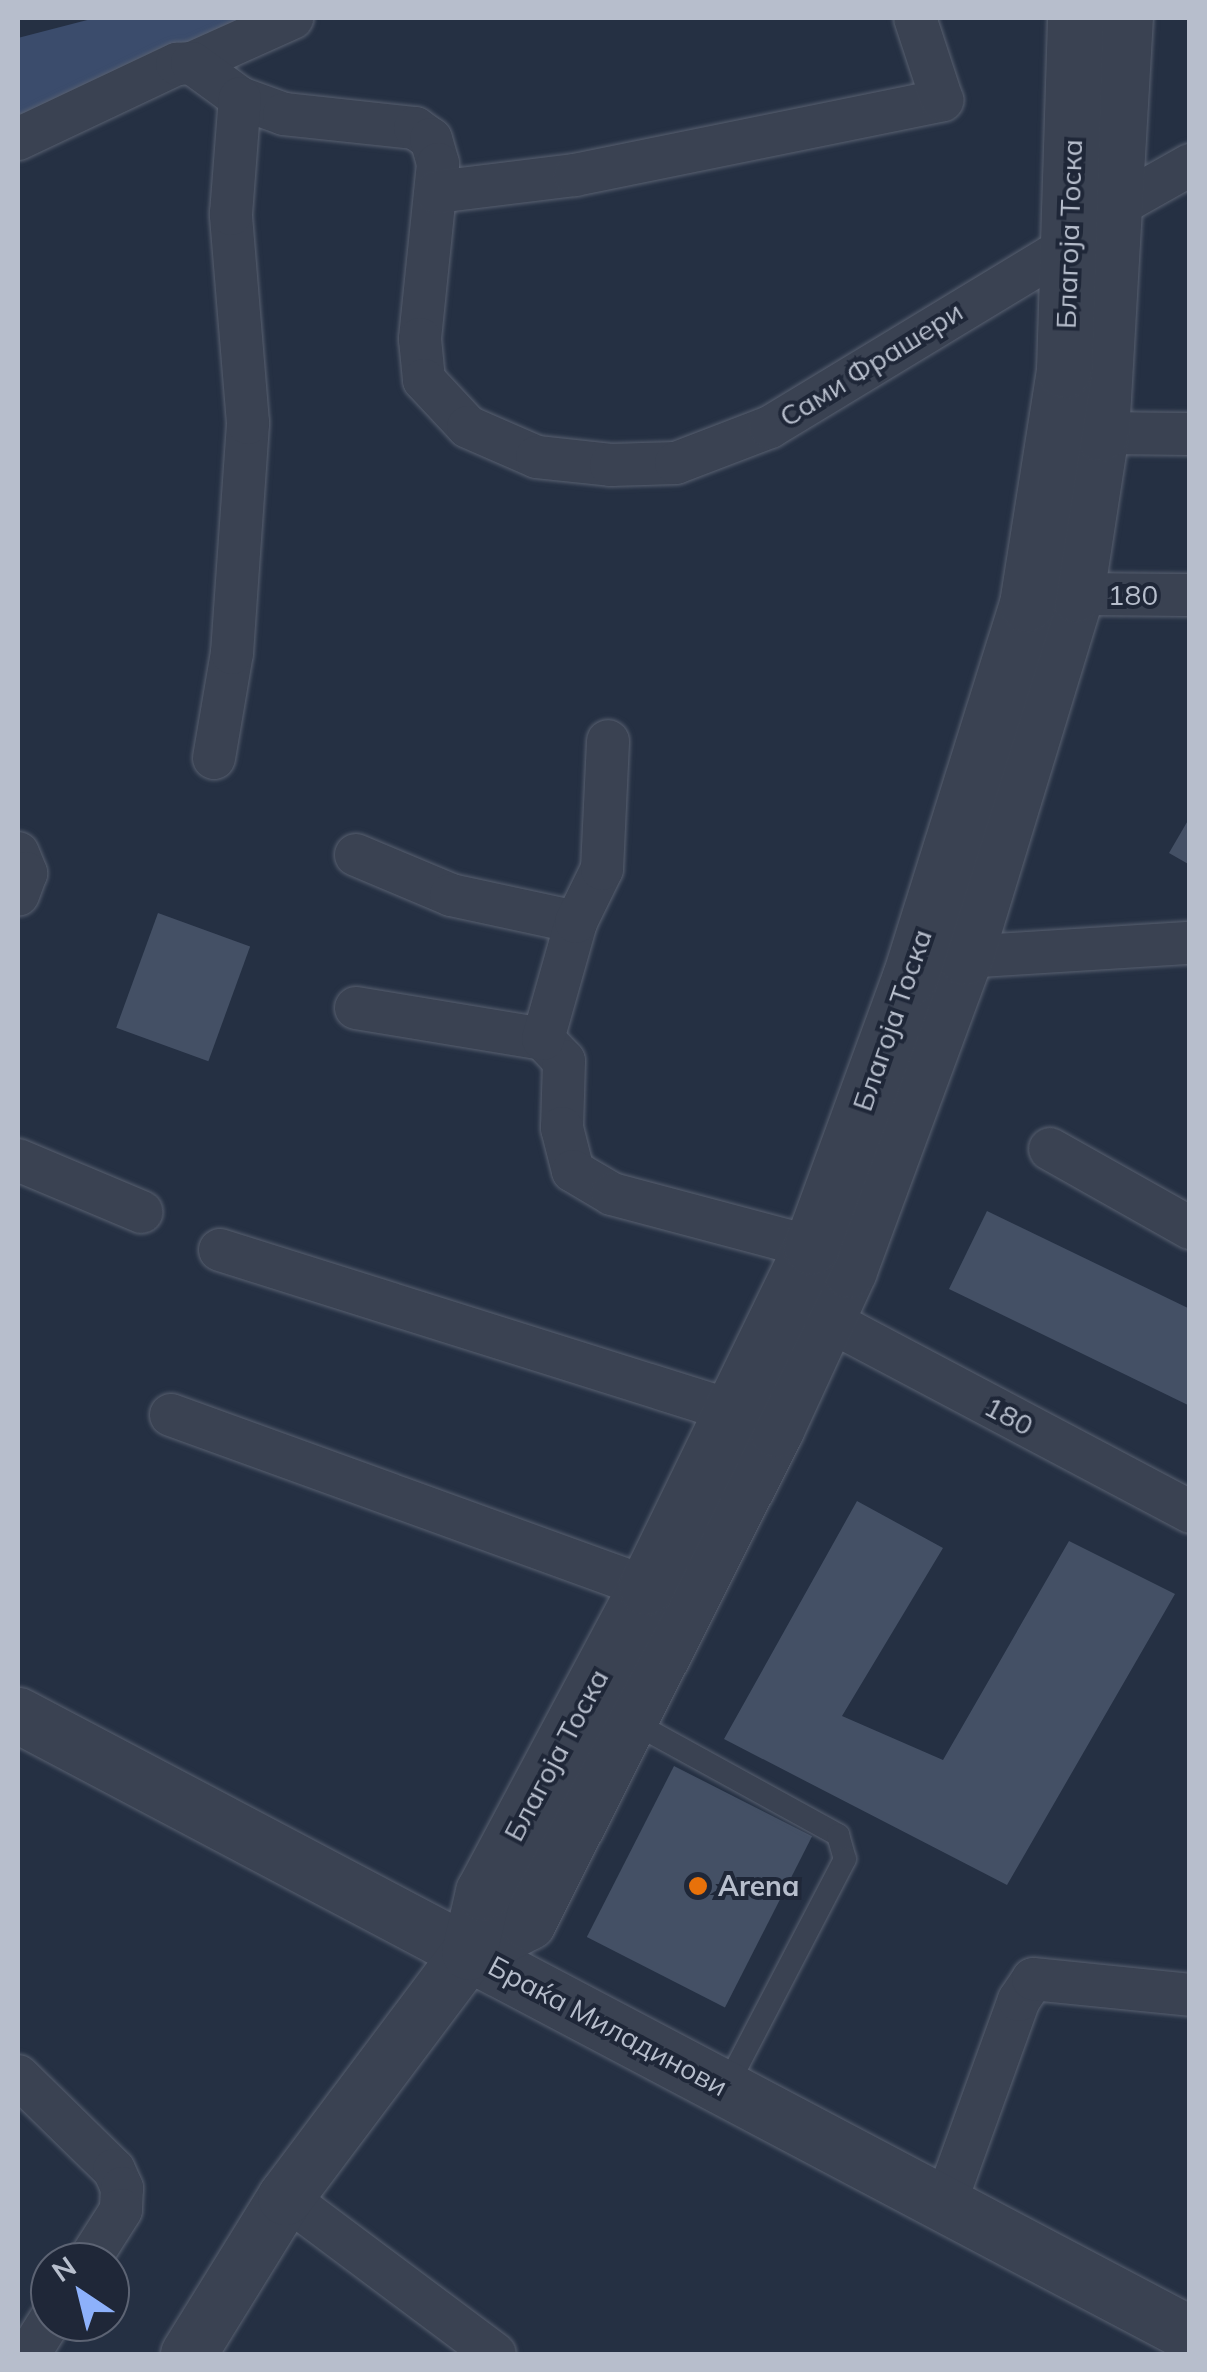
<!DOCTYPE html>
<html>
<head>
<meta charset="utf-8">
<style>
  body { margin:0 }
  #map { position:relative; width:1207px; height:2372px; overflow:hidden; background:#253043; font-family:Mulish,sans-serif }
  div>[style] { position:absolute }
  .river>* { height:75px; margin:-37.5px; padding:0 37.5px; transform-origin:37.5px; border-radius:37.5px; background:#3b4c6c }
  .building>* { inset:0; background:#445065; transform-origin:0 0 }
  .roads { filter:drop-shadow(0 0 2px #586070) drop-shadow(0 0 2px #586070) }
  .service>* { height:22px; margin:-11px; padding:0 11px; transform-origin:11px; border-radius:11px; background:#3a4252 }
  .minor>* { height:42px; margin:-21px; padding:0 21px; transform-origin:21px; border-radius:21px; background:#3a4252 }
  .tertiary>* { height:55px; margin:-27.5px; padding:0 27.5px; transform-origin:27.5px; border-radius:27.5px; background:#3a4252 }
  .dots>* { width:28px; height:28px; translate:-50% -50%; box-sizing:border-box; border:5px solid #1f2738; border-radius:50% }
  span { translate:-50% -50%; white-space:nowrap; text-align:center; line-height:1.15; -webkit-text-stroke:8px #1f2738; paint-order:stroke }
  .street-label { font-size:28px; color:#b7becc }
  .poi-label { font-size:28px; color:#b7becc; font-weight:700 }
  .left { translate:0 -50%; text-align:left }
  .frame { position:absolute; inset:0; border:20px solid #b7becc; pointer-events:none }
  .north { position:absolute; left:30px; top:2242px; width:100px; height:100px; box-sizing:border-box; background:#1f2738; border:2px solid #5c6373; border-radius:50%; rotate:325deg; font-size:28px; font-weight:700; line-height:40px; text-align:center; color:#b7becc }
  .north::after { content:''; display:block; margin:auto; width:35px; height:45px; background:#8db1fb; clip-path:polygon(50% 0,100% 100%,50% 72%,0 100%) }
</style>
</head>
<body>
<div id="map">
  <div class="river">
    <div style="left:18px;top:76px;width:231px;rotate:-14.5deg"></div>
  </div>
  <div class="building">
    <div style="clip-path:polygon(1190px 817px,1190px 865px,1169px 853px)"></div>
    <div style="left:158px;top:913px;width:98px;height:122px;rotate:20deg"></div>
    <div style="clip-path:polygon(987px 1211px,1190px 1309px,1190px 1406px,949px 1289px)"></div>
    <div style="clip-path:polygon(857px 1501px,943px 1548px,842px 1716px,943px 1760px,1069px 1541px,1175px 1594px,1007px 1885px,724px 1739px)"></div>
    <div style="left:674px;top:1766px;width:155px;height:192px;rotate:27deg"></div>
  </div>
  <div class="roads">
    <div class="service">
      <div style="left:629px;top:1720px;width:239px;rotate:28.8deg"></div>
      <div style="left:838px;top:1835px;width:25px;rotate:74deg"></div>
      <div style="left:845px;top:1859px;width:258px;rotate:117.5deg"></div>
    </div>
    <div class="minor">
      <div style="left:192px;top:63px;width:110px;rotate:-24.2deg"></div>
      <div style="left:18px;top:139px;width:176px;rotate:-25.3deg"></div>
      <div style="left:177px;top:64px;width:15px;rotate:-4deg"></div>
      <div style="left:192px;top:63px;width:59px;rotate:36.1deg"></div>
      <div style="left:240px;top:98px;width:47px;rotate:20deg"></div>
      <div style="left:284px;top:114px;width:132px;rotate:6.1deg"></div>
      <div style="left:415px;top:128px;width:19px;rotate:35deg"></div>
      <div style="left:431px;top:139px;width:26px;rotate:74deg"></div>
      <div style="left:438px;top:164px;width:176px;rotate:95.9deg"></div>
      <div style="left:420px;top:339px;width:41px;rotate:84.4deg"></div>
      <div style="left:424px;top:380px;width:64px;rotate:46.9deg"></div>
      <div style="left:468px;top:427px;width:75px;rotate:23.5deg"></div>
      <div style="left:537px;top:457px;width:74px;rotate:6.2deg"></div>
      <div style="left:611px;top:465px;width:65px;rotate:-1.8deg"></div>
      <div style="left:676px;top:463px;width:101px;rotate:-21deg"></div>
      <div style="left:770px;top:427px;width:351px;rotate:-31.2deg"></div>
      <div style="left:436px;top:192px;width:140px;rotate:-7deg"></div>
      <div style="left:575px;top:175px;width:375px;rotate:-11.5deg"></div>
      <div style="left:942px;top:100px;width:86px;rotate:-108.2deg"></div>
      <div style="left:1112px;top:209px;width:90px;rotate:-29.4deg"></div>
      <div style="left:1101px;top:433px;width:89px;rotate:0.6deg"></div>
      <div style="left:1076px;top:594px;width:114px;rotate:0.5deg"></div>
      <div style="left:214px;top:758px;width:107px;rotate:-80.3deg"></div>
      <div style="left:232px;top:653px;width:231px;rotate:-86deg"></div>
      <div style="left:248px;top:423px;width:210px;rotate:-94.7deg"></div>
      <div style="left:231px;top:214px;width:116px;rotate:-85.6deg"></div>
      <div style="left:18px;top:853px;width:22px;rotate:68deg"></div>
      <div style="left:26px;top:873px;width:23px;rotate:110deg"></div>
      <div style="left:356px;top:855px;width:103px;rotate:22.8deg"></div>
      <div style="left:451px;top:895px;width:128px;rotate:12.2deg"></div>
      <div style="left:965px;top:957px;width:225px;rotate:-3.6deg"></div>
      <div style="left:356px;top:1008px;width:190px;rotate:9.4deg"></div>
      <div style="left:543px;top:1039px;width:30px;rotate:46deg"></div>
      <div style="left:564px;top:1061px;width:67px;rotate:91.7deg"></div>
      <div style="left:562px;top:1128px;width:44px;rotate:75.7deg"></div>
      <div style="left:573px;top:1171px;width:45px;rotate:30.5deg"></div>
      <div style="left:612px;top:1194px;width:206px;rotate:14.9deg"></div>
      <div style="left:543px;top:1039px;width:122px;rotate:-74.2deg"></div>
      <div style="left:576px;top:922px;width:59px;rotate:-63.9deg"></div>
      <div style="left:602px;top:869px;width:128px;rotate:-87.3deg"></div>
      <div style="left:1050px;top:1149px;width:161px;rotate:29.4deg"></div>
      <div style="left:18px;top:1160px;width:134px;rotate:22.8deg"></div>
      <div style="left:220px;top:1250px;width:537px;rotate:17.46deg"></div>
      <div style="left:828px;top:1320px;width:410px;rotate:27.9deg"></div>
      <div style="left:171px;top:1415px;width:505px;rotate:19.91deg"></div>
      <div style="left:18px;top:2076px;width:134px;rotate:44.4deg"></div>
      <div style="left:114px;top:2170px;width:20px;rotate:66deg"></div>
      <div style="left:122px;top:2188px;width:22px;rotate:93deg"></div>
      <div style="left:121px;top:2210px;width:62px;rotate:122.4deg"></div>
      <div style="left:285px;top:2197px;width:262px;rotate:36.8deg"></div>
      <div style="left:944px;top:2207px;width:220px;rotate:-70.1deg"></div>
      <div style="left:1019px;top:2000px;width:25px;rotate:-56deg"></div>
      <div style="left:1033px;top:1979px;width:158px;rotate:5.8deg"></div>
      <div style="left:29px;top:2354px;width:39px;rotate:-58deg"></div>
    </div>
    <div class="tertiary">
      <div style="left:18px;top:1715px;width:1325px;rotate:27.84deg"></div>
      <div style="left:469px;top:1952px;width:66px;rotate:-27deg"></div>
      <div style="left:528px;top:1922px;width:552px;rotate:-63.3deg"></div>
      <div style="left:776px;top:1429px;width:175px;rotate:-65.3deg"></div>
      <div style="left:849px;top:1270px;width:334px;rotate:-69.7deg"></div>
      <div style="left:965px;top:957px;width:380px;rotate:-73deg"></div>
      <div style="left:1076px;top:594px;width:163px;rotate:-81.2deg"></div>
      <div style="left:1101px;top:433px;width:416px;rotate:-86.7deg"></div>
      <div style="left:188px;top:2354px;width:185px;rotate:-58.3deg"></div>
      <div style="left:285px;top:2197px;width:306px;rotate:-53.1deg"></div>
      <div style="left:469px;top:1952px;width:62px;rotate:-76.9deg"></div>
      <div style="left:483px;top:1892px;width:346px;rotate:-61.9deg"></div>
      <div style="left:646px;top:1587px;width:378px;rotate:-64.1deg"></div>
      <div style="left:811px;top:1247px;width:288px;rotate:-69.9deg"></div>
      <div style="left:910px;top:977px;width:391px;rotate:-72.6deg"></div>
      <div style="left:1027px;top:604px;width:237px;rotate:-81deg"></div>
      <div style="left:1064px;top:370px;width:352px;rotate:-88.2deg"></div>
    </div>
  </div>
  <div class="dots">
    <div style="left:698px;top:1886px;background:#e8710a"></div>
  </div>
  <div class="street-label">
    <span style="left:1069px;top:234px;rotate:-88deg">Благоја Тоска</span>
    <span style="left:871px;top:364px;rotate:-32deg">Сами Фрашери</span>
    <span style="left:1133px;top:595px">180</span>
    <span style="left:892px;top:1020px;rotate:-71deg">Благоја Тоска</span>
    <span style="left:1009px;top:1416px;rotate:28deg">180</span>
    <span style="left:556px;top:1755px;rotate:-62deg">Благоја Тоска</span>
    <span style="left:608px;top:2026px;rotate:28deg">Браќа Миладинови</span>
  </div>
  <div class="poi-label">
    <span class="left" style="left:718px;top:1886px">Arena</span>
  </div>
  <div class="frame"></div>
  <div class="north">N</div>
</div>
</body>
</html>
